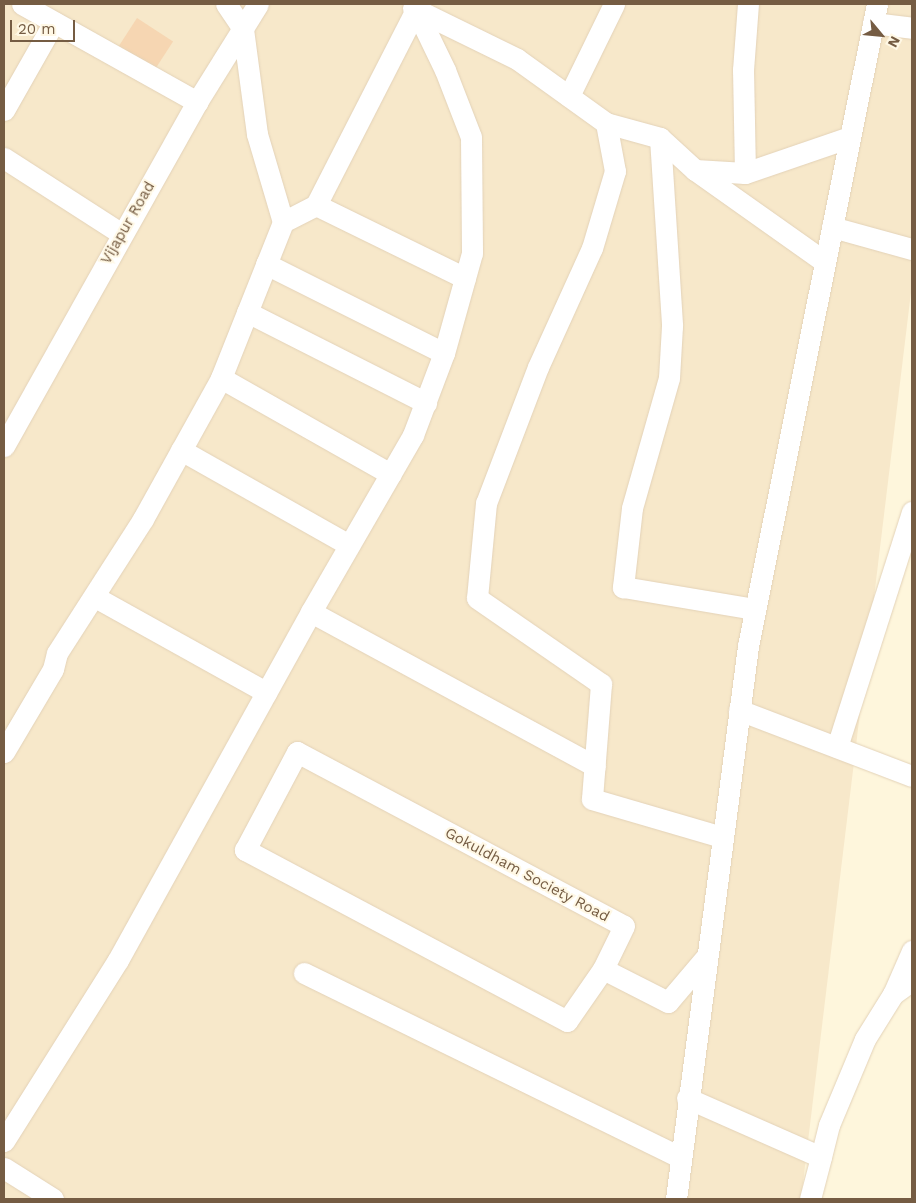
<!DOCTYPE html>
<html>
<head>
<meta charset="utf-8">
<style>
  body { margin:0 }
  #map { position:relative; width:916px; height:1203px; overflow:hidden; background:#fef6dc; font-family:"Work Sans",sans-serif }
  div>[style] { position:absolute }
  .residential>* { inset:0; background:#f7e8ca }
  .building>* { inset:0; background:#f6d6b2; transform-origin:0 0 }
  .roads { filter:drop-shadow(0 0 1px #e3d2b8) drop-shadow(0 0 1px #e3d2b8) }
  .minor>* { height:21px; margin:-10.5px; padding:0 10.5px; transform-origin:10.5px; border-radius:10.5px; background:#fff }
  span { translate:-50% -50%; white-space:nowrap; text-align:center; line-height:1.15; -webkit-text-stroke:4px #fff8e5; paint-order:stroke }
  .street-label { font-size:15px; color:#755c43 }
  .frame { position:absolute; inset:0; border:5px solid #755c43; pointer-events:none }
  .north { position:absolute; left:856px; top:10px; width:50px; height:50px; -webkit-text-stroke:4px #fff8e5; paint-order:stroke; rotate:118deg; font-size:14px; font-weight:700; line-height:20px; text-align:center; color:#755c43 }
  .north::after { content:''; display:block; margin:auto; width:18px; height:22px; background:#755c43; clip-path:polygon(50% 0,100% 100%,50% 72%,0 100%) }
  .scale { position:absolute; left:10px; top:20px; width:65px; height:22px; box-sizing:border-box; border:2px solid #755c43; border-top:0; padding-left:6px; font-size:15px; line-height:18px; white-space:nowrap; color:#755c43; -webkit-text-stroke:4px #fff8e5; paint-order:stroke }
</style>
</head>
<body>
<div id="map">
  <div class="residential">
    <div style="clip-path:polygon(4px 4px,912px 4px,912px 284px,801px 1199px,4px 1199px)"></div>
  </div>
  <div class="building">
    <div style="left:137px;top:18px;width:43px;height:39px;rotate:33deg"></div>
  </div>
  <div class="roads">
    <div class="minor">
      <div style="left:22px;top:4px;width:201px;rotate:29.2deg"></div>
      <div style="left:413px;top:8px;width:116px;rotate:26.1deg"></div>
      <div style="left:517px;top:59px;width:110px;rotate:35.7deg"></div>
      <div style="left:606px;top:123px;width:56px;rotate:15.5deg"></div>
      <div style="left:660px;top:138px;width:47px;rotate:42.4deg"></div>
      <div style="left:695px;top:170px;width:50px;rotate:3.4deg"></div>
      <div style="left:745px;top:173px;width:111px;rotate:-18.9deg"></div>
      <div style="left:416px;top:10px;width:67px;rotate:64.2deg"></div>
      <div style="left:445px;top:70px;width:72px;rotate:68.8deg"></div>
      <div style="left:471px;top:137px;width:116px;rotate:89.5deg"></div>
      <div style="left:472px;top:253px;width:104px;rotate:105.6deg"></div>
      <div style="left:444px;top:353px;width:88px;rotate:110.7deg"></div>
      <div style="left:413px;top:435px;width:204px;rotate:120deg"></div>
      <div style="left:311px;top:612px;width:323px;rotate:28.5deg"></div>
      <div style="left:873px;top:23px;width:39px;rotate:7deg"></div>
      <div style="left:569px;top:96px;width:102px;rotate:-63.9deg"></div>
      <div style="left:4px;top:110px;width:101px;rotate:-60.4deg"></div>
      <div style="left:606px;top:123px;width:49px;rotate:79.4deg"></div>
      <div style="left:615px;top:171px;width:80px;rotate:106.6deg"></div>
      <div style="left:592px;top:248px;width:131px;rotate:114.4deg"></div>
      <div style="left:538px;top:367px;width:146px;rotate:110.9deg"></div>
      <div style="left:486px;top:503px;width:95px;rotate:95.4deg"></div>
      <div style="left:477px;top:598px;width:151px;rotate:34.7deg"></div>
      <div style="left:601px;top:684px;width:115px;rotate:94.5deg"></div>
      <div style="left:592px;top:799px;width:135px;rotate:16.3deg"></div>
      <div style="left:660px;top:138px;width:188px;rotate:86.3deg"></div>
      <div style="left:672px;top:326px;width:52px;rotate:93.3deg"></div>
      <div style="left:669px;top:378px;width:135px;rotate:105.9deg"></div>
      <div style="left:632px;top:508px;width:80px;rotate:96.5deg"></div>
      <div style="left:623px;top:587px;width:134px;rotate:9.5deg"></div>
      <div style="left:4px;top:158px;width:140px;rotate:32.8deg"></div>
      <div style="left:695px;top:170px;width:159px;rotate:35.3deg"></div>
      <div style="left:745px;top:173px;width:103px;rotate:-91.1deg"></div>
      <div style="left:743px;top:70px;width:66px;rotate:-85.7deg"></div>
      <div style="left:316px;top:205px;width:166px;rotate:26.1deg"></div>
      <div style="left:283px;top:222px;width:37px;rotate:-27deg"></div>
      <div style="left:316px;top:205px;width:226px;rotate:-62.9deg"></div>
      <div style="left:832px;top:227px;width:83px;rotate:15.4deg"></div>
      <div style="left:266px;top:264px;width:199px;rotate:26.6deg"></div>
      <div style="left:247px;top:312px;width:201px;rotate:26.9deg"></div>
      <div style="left:221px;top:378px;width:195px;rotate:29.5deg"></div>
      <div style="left:4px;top:446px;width:394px;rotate:-60.7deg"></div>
      <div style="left:197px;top:102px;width:115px;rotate:-58.1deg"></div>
      <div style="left:181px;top:450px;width:193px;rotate:29.5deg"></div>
      <div style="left:95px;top:597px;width:196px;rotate:29.1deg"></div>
      <div style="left:739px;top:710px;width:185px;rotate:20.9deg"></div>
      <div style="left:837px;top:747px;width:247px;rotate:-72.3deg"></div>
      <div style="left:4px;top:752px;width:96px;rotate:-59.4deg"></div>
      <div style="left:53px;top:669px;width:16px;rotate:-76deg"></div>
      <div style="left:57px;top:653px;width:159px;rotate:-57.3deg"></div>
      <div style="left:143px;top:519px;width:161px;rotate:-61deg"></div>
      <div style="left:221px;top:378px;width:168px;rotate:-68.3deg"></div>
      <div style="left:283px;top:222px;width:92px;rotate:-106.5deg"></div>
      <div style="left:257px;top:134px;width:106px;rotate:-97.6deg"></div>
      <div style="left:243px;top:29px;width:30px;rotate:-124deg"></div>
      <div style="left:603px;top:969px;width:63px;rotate:124.7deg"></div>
      <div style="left:567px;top:1021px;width:365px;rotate:-152deg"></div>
      <div style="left:245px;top:850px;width:111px;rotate:-62deg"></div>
      <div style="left:297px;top:752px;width:370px;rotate:28deg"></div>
      <div style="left:624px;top:926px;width:48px;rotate:116deg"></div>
      <div style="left:603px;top:969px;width:73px;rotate:26.9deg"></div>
      <div style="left:668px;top:1002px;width:60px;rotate:-49.7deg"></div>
      <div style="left:304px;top:973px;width:418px;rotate:26.1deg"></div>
      <div style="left:894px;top:992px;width:45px;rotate:-66.3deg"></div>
      <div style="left:687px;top:1098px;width:146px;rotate:23.8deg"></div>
      <div style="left:821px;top:1157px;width:33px;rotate:-76deg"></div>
      <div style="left:829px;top:1125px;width:93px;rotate:-67.3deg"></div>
      <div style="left:865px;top:1039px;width:53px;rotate:-58.1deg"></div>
      <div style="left:893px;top:994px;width:24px;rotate:-36deg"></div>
      <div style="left:4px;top:1141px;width:214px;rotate:-57.8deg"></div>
      <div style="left:118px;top:960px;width:398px;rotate:-61deg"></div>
      <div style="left:4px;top:1168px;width:58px;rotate:32.3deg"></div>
      <div style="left:676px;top:1199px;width:558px;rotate:-82.58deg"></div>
      <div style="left:748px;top:646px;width:655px;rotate:-78.64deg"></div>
      <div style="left:810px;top:1199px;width:43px;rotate:-75.3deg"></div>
    </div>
  </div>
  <div class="street-label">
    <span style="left:128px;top:223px;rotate:-60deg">Vijapur Road</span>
    <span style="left:527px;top:875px;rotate:28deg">Gokuldham Society Road</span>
  </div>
  <div class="frame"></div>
  <div class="north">N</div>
  <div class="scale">20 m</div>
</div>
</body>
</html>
